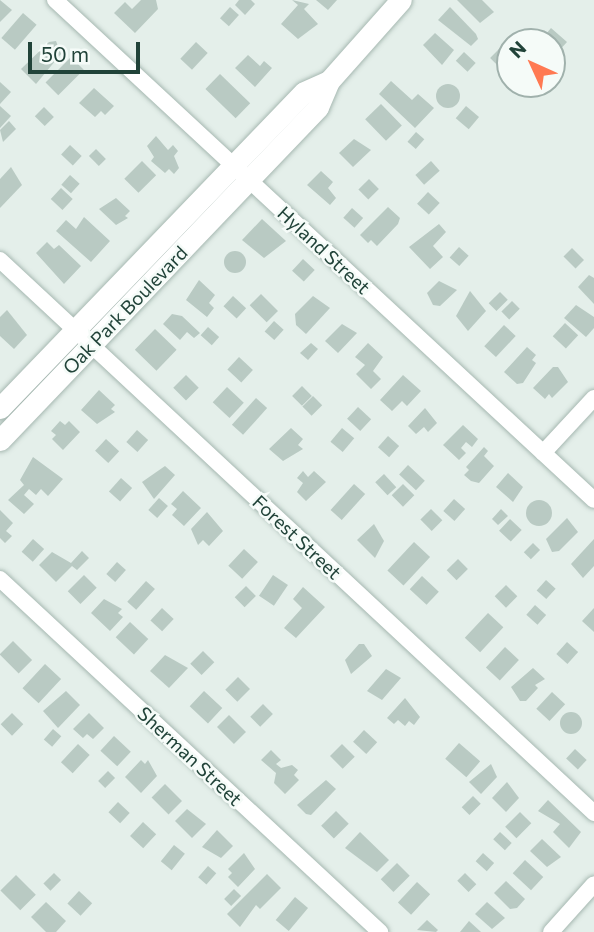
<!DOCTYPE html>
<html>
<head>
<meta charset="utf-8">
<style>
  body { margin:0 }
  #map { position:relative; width:594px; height:932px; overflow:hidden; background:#e4efea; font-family:Commissioner,sans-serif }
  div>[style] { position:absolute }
  .building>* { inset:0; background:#b9cac3; transform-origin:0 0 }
  .round { border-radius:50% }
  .roads { filter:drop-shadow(0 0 2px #a6b8b1) drop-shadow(0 0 2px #a6b8b1) }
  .street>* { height:16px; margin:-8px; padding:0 8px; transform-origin:8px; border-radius:8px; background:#fff }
  .secondary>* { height:21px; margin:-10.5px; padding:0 10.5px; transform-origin:10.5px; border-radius:10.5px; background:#fff }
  span { translate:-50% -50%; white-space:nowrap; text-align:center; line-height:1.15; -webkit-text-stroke:5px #f5fbf8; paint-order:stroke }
  .street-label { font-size:19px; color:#214339 }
  .north { position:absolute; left:496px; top:28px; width:70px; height:70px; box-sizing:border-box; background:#f5fbf8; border:2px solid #a0b1ac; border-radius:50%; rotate:315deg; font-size:19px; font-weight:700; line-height:28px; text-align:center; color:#214339 }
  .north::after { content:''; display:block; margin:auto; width:24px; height:32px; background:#ff7952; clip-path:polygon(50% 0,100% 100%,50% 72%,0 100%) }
  .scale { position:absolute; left:28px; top:42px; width:112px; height:32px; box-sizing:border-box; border:4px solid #214339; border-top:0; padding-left:9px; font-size:21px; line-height:24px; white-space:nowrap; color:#214339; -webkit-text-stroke:5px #f5fbf8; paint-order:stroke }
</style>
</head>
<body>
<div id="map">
  <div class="building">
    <div style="clip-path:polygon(0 0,12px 10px,0 22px)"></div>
    <div style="clip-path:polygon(141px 0,156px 0,158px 9px,135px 33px,114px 13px,125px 2px,132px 9px)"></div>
    <div style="clip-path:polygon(239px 0,251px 0,255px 4px,245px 15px,235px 5px)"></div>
    <div style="clip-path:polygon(292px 0,309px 4px,304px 9px,318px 24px,298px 39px,281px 24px,298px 5px)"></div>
    <div style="clip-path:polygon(316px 0,337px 0,328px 10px)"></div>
    <div style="clip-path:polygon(457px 0,482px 0,494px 12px,480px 23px)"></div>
    <div style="left:230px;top:7px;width:12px;height:15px;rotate:42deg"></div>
    <div style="clip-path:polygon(450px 7px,476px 34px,478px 39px,471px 46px,438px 20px)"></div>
    <div style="left:23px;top:13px;width:18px;height:33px;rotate:41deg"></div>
    <div style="clip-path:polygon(551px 28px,567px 42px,556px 54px,552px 42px,541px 40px)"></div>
    <div style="clip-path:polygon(435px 33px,454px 50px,442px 65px,423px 45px)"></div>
    <div style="clip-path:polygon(56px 41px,61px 54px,36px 84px,21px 69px,49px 42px)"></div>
    <div style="left:196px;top:42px;width:16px;height:23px;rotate:43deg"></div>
    <div style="left:500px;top:48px;width:14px;height:14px;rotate:45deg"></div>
    <div style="left:464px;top:52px;width:16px;height:12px;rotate:43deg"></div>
    <div style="clip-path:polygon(248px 55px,260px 66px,264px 61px,272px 68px,255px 87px,235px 68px)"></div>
    <div style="left:71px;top:57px;width:18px;height:36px;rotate:45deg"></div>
    <div style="left:220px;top:74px;width:42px;height:21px;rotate:44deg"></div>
    <div style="clip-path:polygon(391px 81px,412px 100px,418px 94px,434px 108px,415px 128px,379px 94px)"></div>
    <div style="clip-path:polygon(0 82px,11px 92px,0 104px)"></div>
    <div class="round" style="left:436px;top:84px;width:24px;height:24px"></div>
    <div style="clip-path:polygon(94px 88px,114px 106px,105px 115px,101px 111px,95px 117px,79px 103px)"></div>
    <div style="left:381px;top:104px;width:30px;height:22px;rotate:46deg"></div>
    <div style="clip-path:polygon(0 106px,11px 116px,0 128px)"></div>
    <div style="left:466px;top:106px;width:17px;height:16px;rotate:40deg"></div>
    <div style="left:44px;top:107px;width:14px;height:13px;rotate:45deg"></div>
    <div style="clip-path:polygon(9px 121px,16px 129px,3px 142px,0 130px)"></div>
    <div style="left:416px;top:132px;width:11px;height:13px;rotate:41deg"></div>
    <div style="clip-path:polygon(156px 136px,168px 150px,173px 145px,178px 151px,174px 156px,179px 168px,174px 174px,169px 169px,165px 173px,151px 161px,154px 157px,147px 146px)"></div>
    <div style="clip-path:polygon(354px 139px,371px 150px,353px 167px,339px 153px)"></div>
    <div style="left:70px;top:145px;width:16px;height:13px;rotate:43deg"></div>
    <div style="left:96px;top:149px;width:14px;height:10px;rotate:45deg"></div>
    <div style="left:142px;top:161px;width:20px;height:25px;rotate:45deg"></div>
    <div style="left:431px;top:161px;width:13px;height:21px;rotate:48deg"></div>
    <div style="clip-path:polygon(11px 167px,22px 185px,0 208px,0 179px)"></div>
    <div style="clip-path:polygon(321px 171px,333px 182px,328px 188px,336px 198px,330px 205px,307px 185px)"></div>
    <div style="left:70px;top:175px;width:13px;height:13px;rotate:42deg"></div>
    <div style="left:369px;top:179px;width:14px;height:15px;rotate:45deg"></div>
    <div style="left:61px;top:188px;width:16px;height:15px;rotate:43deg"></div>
    <div style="left:428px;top:192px;width:16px;height:16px;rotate:43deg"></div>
    <div style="clip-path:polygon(116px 198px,130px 211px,125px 216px,128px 218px,116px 225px,99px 209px)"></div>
    <div style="clip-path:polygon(388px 207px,400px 218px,398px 224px,377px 246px,371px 240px,368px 243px,360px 235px)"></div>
    <div style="left:352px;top:208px;width:15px;height:13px;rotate:42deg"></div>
    <div style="clip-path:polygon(84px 217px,110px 241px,91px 262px,56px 231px,66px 220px,76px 229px)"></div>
    <div style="clip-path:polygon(262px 219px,286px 241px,264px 258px,242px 240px)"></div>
    <div style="clip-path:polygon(439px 224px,446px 232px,433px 246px,443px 257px,430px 269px,409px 247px)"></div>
    <div style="clip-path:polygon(47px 242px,54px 249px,59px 245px,81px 266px,64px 284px,36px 253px)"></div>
    <div style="left:459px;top:247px;width:13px;height:14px;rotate:42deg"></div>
    <div style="left:572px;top:248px;width:17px;height:12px;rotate:45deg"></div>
    <div class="round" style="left:224px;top:251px;width:22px;height:22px"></div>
    <div style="left:303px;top:259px;width:16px;height:16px;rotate:43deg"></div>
    <div style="clip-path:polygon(589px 275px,594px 278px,594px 304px,578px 287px)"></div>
    <div style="clip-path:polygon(199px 280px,215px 295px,209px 303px,214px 308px,207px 317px,186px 300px)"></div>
    <div style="clip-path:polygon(439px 281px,457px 290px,440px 306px,433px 305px,427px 293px)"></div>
    <div style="clip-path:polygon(470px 291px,486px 311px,468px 331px,456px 316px)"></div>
    <div style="left:500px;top:292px;width:11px;height:16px;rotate:45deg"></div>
    <div style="left:261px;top:294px;width:24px;height:16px;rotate:45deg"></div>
    <div style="left:233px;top:296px;width:18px;height:14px;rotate:43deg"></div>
    <div style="clip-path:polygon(313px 296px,330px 308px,306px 334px,296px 325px,295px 314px)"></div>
    <div style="left:512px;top:301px;width:11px;height:15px;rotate:45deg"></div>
    <div style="clip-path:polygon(576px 305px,594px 317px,594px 328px,586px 337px,564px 318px)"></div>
    <div style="clip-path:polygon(7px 310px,27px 335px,14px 349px,0 336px,0 317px)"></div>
    <div style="clip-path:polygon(172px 314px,182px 316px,200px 333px,194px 338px,187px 332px,180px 340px,163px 324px)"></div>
    <div style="left:274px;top:321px;width:13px;height:14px;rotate:42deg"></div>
    <div style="left:565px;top:323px;width:18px;height:18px;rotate:43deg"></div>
    <div style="clip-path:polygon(342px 324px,357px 333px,338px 353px,325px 341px)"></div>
    <div style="left:504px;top:325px;width:16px;height:29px;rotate:43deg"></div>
    <div style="left:208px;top:327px;width:15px;height:11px;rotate:42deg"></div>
    <div style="left:155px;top:329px;width:30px;height:29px;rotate:44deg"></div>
    <div style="clip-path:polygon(311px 343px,318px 349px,308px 360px,300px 353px)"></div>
    <div style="clip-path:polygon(368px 343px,383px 357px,373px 371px,381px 379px,371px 389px,356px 374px,365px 365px,355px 357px)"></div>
    <div style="clip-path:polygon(527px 347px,536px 355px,532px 360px,536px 363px,523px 383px,517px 384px,504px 372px)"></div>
    <div style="left:239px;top:357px;width:19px;height:17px;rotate:43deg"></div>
    <div style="clip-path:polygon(553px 367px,558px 367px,568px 382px,552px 398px,549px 394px,545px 399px,533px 388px)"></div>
    <div style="left:186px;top:375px;width:18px;height:18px;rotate:45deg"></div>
    <div style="clip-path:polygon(403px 375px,421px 391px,407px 406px,402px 401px,392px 411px,380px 400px)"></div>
    <div style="left:302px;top:386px;width:14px;height:14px;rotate:45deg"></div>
    <div style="left:227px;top:387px;width:23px;height:21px;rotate:43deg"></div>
    <div style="clip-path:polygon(99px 390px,115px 405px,111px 409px,115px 412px,97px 424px,81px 410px)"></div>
    <div style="left:313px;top:396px;width:13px;height:15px;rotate:45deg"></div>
    <div style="left:256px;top:398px;width:15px;height:36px;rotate:42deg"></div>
    <div style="left:358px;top:407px;width:18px;height:16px;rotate:43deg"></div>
    <div style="clip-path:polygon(425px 408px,437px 423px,428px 432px,424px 427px,416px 434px,408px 426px)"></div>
    <div style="clip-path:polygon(60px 421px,65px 425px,69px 421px,80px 432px,63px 450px,52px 439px,56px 435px,51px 431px)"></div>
    <div style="clip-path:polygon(463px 425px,478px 439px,472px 447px,466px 442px,461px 448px,466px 453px,459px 460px,443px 445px)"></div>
    <div style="clip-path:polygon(291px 428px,303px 439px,298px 445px,303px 449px,283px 461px,269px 449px)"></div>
    <div style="left:342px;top:428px;width:16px;height:18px;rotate:40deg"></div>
    <div style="left:137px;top:430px;width:15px;height:16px;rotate:42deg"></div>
    <div style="left:388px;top:436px;width:15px;height:15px;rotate:42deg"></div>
    <div style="left:106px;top:439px;width:18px;height:16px;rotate:43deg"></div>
    <div style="clip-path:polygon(484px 447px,488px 451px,484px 456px,494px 466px,479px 483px,471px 481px,464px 475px,469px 470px,466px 467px)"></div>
    <div style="clip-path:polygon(33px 457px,63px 479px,48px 496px,41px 489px,36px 495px,29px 489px,24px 495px,34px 504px,24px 514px,8px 500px,24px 485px,20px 480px)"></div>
    <div style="left:408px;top:465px;width:23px;height:13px;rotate:43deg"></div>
    <div style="clip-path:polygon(165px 466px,175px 475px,154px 499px,142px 482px)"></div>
    <div style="clip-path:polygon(303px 471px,308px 477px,314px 471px,326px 482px,306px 501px,297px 492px,303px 483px,297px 478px)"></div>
    <div style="clip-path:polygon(508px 473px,523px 487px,513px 502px,496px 487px)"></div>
    <div style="left:384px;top:474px;width:18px;height:12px;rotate:47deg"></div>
    <div style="left:121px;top:478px;width:15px;height:18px;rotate:42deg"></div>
    <div style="left:354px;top:484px;width:15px;height:35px;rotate:42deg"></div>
    <div style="left:403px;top:484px;width:16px;height:16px;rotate:45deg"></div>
    <div style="clip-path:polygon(183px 491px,201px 508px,184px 526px,172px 515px,177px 509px,171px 504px)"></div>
    <div style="left:159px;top:498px;width:12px;height:16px;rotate:42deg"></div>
    <div style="left:454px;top:499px;width:15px;height:16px;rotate:42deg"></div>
    <div class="round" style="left:526px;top:500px;width:26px;height:26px"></div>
    <div style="left:431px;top:509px;width:16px;height:15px;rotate:45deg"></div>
    <div style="clip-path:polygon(501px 509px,508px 516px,498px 525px,492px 519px)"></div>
    <div style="clip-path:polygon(0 510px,13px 523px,6px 531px,12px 536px,5px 543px,0 538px)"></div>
    <div style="clip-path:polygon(207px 512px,223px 531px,209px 546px,203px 540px,198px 545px,191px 529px)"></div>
    <div style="clip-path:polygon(567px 518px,578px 532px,559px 551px,552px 552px,546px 539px)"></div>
    <div style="left:510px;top:519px;width:16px;height:16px;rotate:43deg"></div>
    <div style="clip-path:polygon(374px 524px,384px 541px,375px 558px,357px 540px)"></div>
    <div style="left:33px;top:539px;width:15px;height:17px;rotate:42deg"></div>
    <div style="clip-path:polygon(594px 539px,594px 566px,583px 578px,571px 564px)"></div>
    <div style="left:414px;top:542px;width:22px;height:39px;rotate:43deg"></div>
    <div style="left:533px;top:543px;width:10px;height:13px;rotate:45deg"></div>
    <div style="left:244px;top:549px;width:19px;height:23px;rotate:43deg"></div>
    <div style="clip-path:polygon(82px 551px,89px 558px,77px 570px,72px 566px,56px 582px,39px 565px,52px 552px,71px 563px)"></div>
    <div style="left:458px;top:559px;width:14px;height:16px;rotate:45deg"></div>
    <div style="left:117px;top:562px;width:12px;height:16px;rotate:42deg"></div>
    <div style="left:84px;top:575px;width:18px;height:23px;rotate:45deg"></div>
    <div style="left:273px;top:575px;width:18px;height:25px;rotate:34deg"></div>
    <div style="left:422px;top:576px;width:23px;height:18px;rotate:43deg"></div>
    <div style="left:546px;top:580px;width:13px;height:14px;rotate:42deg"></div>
    <div style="left:146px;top:581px;width:12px;height:28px;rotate:42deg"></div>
    <div style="left:506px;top:585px;width:16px;height:16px;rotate:45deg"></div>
    <div style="left:246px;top:586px;width:14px;height:16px;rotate:45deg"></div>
    <div style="clip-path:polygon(303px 587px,325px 607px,296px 638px,284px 628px,302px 608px,293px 599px)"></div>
    <div style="clip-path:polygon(104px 599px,122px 609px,118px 613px,123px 617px,110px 631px,91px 613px)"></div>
    <div style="left:535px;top:605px;width:15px;height:13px;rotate:42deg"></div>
    <div style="left:162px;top:608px;width:16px;height:17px;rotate:43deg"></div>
    <div style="clip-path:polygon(594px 608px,594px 632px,582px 621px)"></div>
    <div style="left:488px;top:613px;width:21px;height:34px;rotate:43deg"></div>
    <div style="left:130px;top:622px;width:25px;height:21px;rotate:43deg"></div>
    <div style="left:13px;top:641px;width:27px;height:19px;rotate:45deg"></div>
    <div style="left:567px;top:642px;width:15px;height:16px;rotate:42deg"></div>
    <div style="clip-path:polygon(359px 644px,364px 644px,372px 656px,351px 674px,345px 660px)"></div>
    <div style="left:505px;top:647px;width:19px;height:28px;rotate:43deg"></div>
    <div style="left:203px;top:651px;width:16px;height:18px;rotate:45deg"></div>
    <div style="clip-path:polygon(165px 655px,188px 668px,169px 688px,150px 671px)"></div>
    <div style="left:45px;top:664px;width:22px;height:33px;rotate:43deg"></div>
    <div style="clip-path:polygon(533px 668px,545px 679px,535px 685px,538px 688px,526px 701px,520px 701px,511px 687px)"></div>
    <div style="clip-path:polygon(386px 669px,401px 678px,382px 700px,367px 691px)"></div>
    <div style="left:238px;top:677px;width:17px;height:18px;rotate:45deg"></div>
    <div style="clip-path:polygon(66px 691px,80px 705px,58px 728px,43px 711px)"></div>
    <div style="left:204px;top:691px;width:25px;height:21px;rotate:43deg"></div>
    <div style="left:552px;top:692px;width:18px;height:23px;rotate:43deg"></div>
    <div style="clip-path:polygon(405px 698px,420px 717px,414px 725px,409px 721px,405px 726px,398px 720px,394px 724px,387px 718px)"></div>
    <div style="left:263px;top:704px;width:14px;height:18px;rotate:45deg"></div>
    <div class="round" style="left:560px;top:712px;width:22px;height:22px"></div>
    <div style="left:12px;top:713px;width:16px;height:16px;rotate:45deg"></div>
    <div style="clip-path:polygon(89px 713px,104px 728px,93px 739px,87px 734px,83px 738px,73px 729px)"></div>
    <div style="left:229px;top:715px;width:24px;height:17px;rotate:45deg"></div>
    <div style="left:53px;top:729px;width:11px;height:14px;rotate:41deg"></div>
    <div style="left:364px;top:730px;width:18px;height:16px;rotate:43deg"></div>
    <div style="left:114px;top:736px;width:23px;height:20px;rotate:43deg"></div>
    <div style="left:459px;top:743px;width:28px;height:21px;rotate:41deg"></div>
    <div style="left:78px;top:744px;width:16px;height:25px;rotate:43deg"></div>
    <div style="left:342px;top:744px;width:18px;height:17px;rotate:45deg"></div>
    <div style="left:575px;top:749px;width:16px;height:13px;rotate:43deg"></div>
    <div style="clip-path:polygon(271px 750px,281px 760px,276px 764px,281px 768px,292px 765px,298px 770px,294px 775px,299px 780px,285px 794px,274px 783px,276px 773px,261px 760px)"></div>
    <div style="clip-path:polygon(141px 760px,145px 764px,148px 760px,157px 776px,141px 793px,125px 777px)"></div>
    <div style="clip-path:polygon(491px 764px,497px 777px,481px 794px,469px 782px)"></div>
    <div style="left:108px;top:771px;width:10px;height:14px;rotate:45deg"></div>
    <div style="clip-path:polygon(326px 780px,336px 789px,311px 815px,306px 814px,297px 805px)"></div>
    <div style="clip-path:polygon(507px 782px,519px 798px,506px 812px,492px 798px)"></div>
    <div style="left:165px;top:784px;width:24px;height:19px;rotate:45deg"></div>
    <div style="left:473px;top:796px;width:11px;height:16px;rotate:45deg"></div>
    <div style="clip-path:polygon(548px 800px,581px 832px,569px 848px,553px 832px,560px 824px,538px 811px)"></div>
    <div style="left:118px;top:802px;width:16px;height:14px;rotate:43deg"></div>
    <div style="clip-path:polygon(187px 809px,206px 824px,192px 838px,175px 821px)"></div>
    <div style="left:336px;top:811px;width:18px;height:21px;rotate:45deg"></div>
    <div style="left:520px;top:812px;width:16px;height:21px;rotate:45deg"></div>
    <div style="left:143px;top:822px;width:18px;height:19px;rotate:43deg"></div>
    <div style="clip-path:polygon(217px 830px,233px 846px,221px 858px,202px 847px)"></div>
    <div style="clip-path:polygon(360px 832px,389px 860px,377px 872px,345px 848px)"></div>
    <div style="left:500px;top:832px;width:16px;height:10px;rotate:43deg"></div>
    <div style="clip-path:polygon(542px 839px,561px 857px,547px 867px,530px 851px)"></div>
    <div style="left:174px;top:845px;width:14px;height:21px;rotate:39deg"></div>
    <div style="clip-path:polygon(244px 853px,255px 869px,238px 887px,228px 877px,232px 873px,228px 869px)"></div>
    <div style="left:483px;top:853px;width:15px;height:11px;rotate:42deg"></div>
    <div style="left:525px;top:860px;width:25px;height:18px;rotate:43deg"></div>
    <div style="left:397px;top:863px;width:18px;height:23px;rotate:45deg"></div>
    <div style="left:208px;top:866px;width:11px;height:15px;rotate:41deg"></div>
    <div style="left:54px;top:873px;width:10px;height:15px;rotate:45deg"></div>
    <div style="left:465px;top:873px;width:16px;height:11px;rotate:45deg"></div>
    <div style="clip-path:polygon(267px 874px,281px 888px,260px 909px,256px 905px,240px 927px,227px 914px)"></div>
    <div style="left:16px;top:875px;width:28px;height:22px;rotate:45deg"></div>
    <div style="clip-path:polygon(506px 881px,525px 899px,517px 908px,510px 909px,494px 893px)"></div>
    <div style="left:417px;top:882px;width:18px;height:28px;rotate:43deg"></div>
    <div style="left:234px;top:889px;width:10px;height:14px;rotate:45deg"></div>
    <div style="left:79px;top:891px;width:18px;height:17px;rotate:43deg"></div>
    <div style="left:295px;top:897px;width:17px;height:30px;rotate:40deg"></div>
    <div style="clip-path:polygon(46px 902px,66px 921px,56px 932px,46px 932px,31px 917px)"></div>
    <div style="clip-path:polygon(487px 902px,505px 918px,492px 929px,475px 914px)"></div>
    <div style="clip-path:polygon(427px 920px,438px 930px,436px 932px,417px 930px)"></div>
    <div style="clip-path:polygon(469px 921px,481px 932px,460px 932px)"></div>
  </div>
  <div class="roads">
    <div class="street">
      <div style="left:55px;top:0;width:735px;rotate:42.85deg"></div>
      <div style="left:0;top:260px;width:812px;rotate:42.95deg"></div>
      <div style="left:543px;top:453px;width:75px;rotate:-47.2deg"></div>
      <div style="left:0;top:579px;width:519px;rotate:42.89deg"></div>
      <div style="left:551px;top:932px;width:64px;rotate:-48.1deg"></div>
    </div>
    <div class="secondary">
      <div style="left:0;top:408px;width:438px;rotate:-46.1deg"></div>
      <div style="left:304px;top:92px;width:27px;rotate:-24deg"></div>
      <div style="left:0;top:440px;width:460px;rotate:-46.3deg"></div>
      <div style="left:318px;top:107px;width:28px;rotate:-67deg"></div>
      <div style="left:329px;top:81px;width:108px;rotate:-48.4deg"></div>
    </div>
  </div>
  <div class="street-label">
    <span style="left:324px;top:250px;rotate:43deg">Hyland Street</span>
    <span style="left:125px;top:310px;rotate:-46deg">Oak Park Boulevard</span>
    <span style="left:297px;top:537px;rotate:43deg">Forest Street</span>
    <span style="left:190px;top:756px;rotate:43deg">Sherman Street</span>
  </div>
  <div class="north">N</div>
  <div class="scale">50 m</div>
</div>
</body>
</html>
